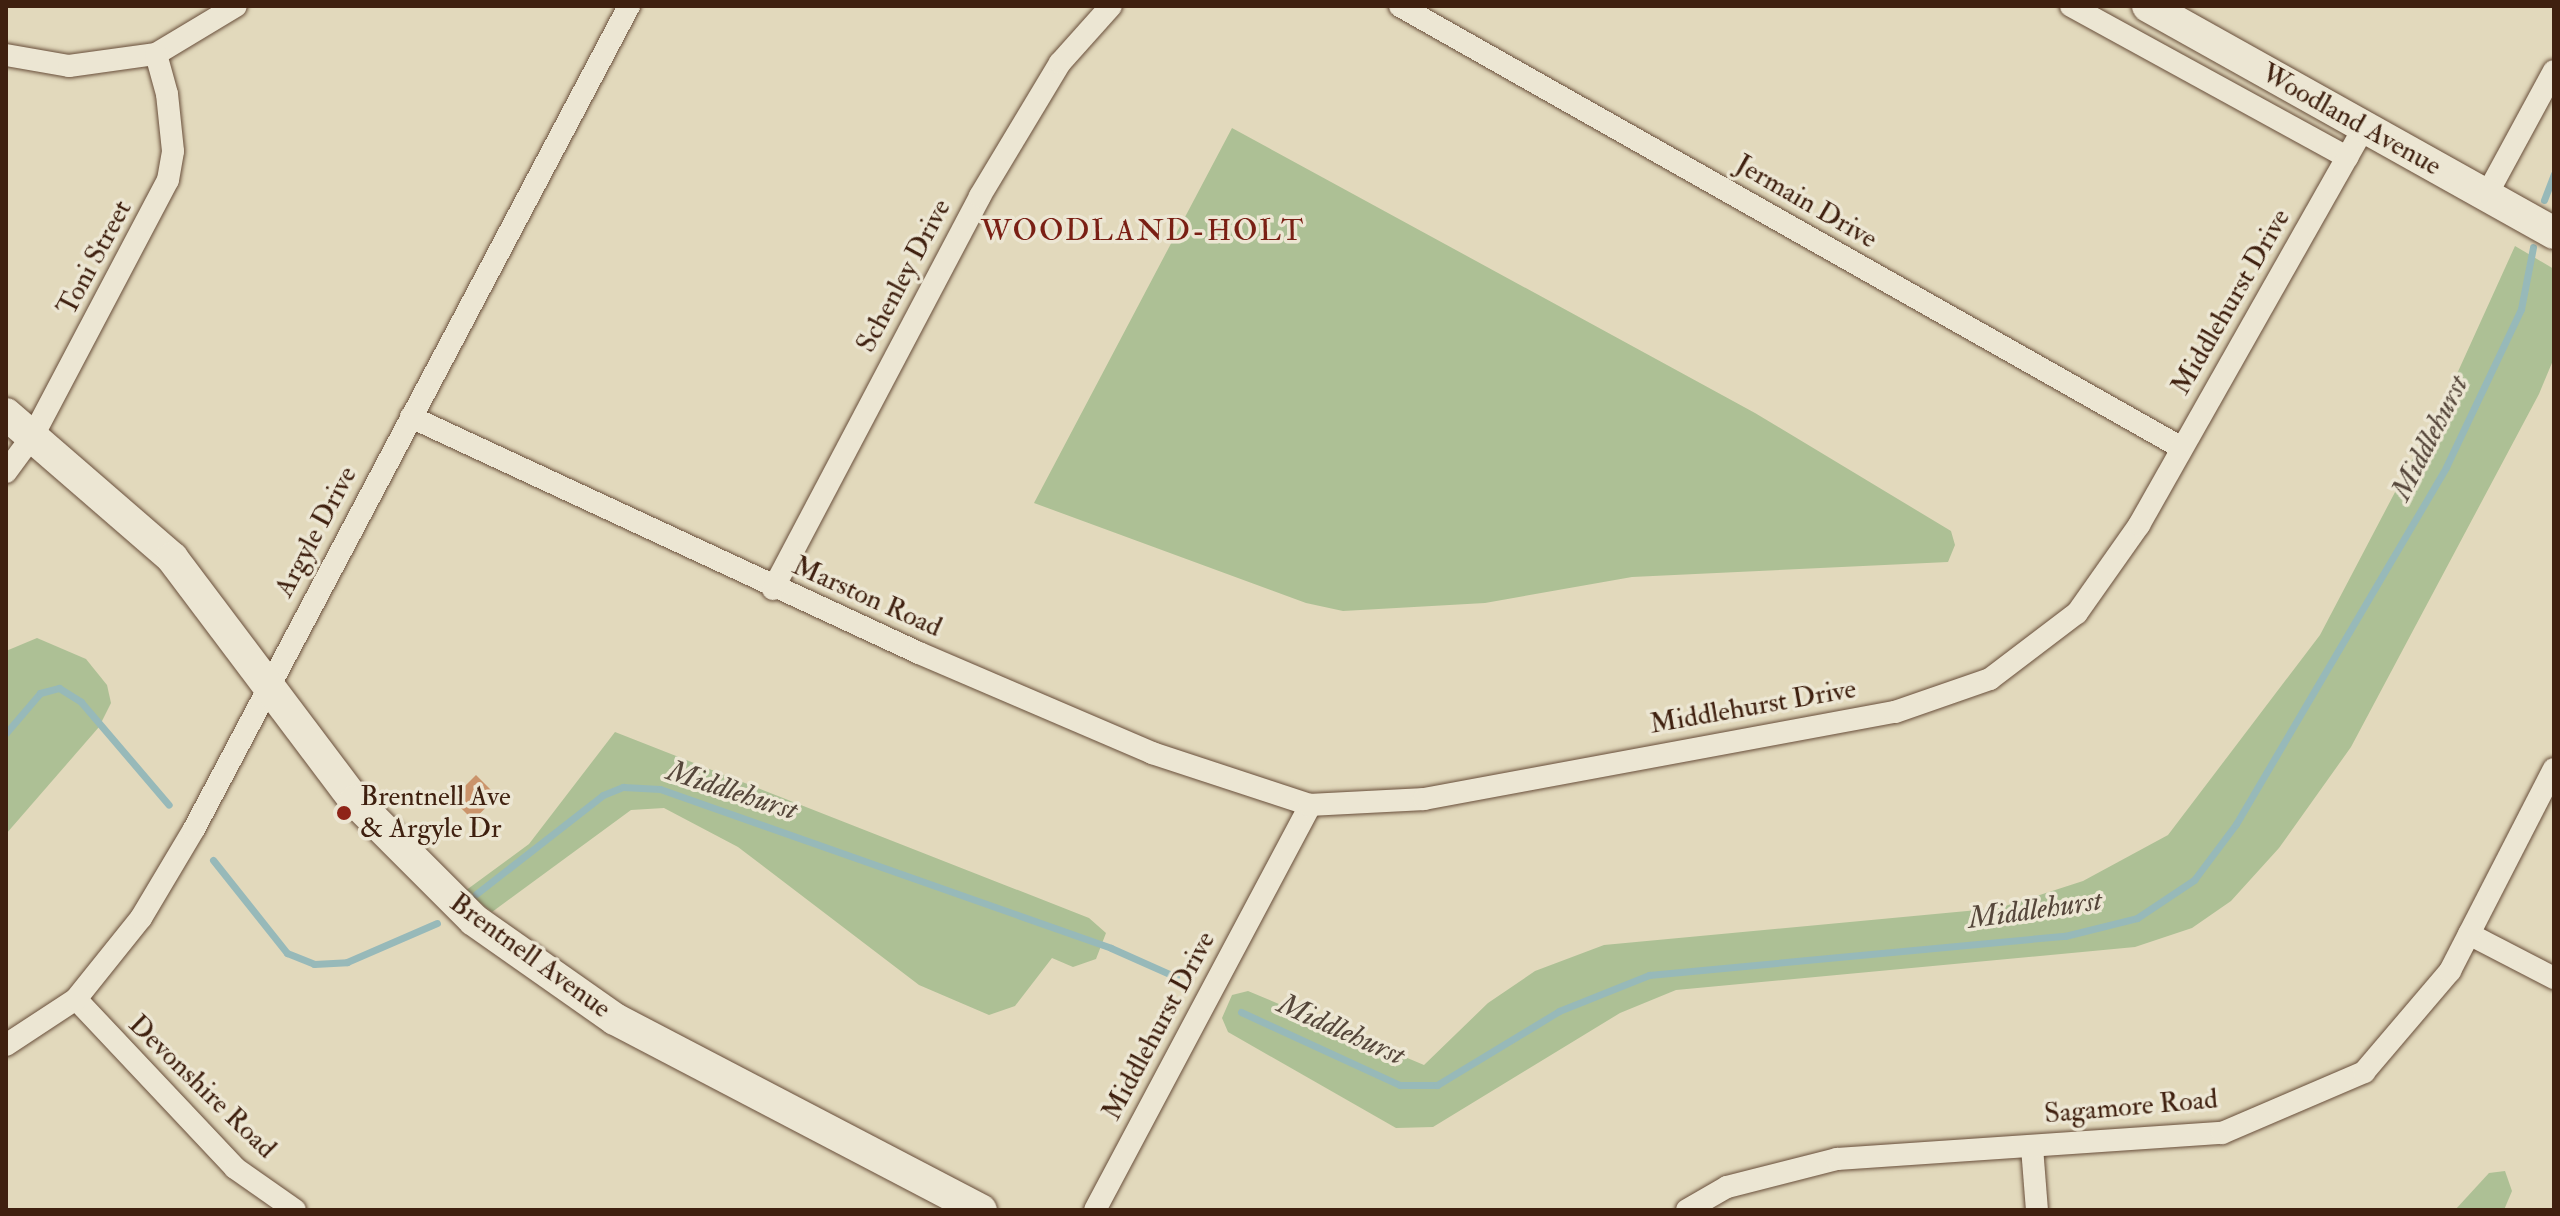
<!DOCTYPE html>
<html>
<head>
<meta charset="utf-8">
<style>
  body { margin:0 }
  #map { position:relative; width:2560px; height:1216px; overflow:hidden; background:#e2d9bc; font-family:"IM FELL Double Pica",serif }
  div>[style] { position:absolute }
  .green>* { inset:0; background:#adc095 }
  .stream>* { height:7px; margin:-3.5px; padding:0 3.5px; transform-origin:3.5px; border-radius:3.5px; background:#97b9b9 }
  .building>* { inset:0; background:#ca936a; transform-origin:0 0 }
  .roads { filter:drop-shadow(0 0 2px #684e3a) drop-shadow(0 0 2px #684e3a) }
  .street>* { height:22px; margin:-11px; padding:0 11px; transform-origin:11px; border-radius:11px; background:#ece6d3 }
  .secondary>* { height:32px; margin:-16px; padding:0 16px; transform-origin:16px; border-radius:16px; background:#ece6d3 }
  .dots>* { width:22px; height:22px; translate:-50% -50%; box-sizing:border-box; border:4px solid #ece6d3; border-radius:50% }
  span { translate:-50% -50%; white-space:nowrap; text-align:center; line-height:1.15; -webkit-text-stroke:7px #ece6d3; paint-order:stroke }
  .street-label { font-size:28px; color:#3f200f }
  .poi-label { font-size:28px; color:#3f200f }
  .left { translate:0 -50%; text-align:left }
  .neighbourhood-label { font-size:30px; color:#7a1f14; letter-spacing:2px }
  .water-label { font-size:30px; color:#55463a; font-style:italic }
  .frame { position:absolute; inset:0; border:8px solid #3f200f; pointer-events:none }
</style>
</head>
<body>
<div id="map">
  <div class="green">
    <div style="clip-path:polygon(1232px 128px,1755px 413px,1951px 531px,1955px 545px,1948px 562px,1632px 577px,1485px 603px,1343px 611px,1306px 603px,1034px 503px)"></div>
    <div style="clip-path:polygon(2515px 246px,2554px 269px,2554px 358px,2539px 394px,2351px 747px,2279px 848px,2231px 901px,2192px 928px,2135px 947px,1676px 990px,1620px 1013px,1433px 1127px,1396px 1128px,1228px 1032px,1222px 1018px,1232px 995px,1248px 991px,1424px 1065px,1488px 1003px,1535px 971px,1604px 945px,1999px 908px,2083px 881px,2168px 835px,2320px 635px,2456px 376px)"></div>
    <div style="clip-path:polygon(37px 638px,86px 659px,107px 685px,111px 703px,99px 727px,6px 834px,6px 651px)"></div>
    <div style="clip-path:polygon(615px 732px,1089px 918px,1106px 933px,1096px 959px,1073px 967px,1052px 958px,1015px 1006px,989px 1015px,919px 985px,738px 847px,664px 808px,631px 810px,492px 912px,465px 891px,529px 844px)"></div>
    <div style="clip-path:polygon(2505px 1171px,2512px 1191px,2504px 1210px,2455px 1210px,2489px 1173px)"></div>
  </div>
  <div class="stream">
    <div style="left:2544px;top:200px;width:28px;rotate:-69deg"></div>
    <div style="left:6px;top:733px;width:52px;rotate:-49.6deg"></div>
    <div style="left:40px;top:693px;width:20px;rotate:-15deg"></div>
    <div style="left:59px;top:688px;width:26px;rotate:32deg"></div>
    <div style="left:81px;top:702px;width:135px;rotate:49.5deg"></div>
    <div style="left:213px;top:860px;width:119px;rotate:51.5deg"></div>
    <div style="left:287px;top:953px;width:29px;rotate:22deg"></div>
    <div style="left:314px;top:964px;width:33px;rotate:-3deg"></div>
    <div style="left:347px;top:962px;width:98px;rotate:-23.4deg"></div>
    <div style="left:476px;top:894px;width:161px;rotate:-37.9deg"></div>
    <div style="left:603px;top:795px;width:22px;rotate:-22deg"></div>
    <div style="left:623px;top:787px;width:37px;rotate:3deg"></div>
    <div style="left:660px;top:789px;width:478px;rotate:19.4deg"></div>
    <div style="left:1111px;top:948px;width:71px;rotate:24deg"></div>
    <div style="left:1241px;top:1012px;width:175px;rotate:24.7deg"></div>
    <div style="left:1400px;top:1085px;width:37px"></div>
    <div style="left:1437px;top:1085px;width:143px;rotate:-31.2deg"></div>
    <div style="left:1559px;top:1011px;width:97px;rotate:-21.8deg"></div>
    <div style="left:1649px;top:975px;width:418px;rotate:-5.4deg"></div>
    <div style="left:2065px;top:936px;width:74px;rotate:-14deg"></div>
    <div style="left:2137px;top:918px;width:69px;rotate:-33.7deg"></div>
    <div style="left:2194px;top:880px;width:70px;rotate:-53.1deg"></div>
    <div style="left:2236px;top:824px;width:414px;rotate:-59.5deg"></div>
    <div style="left:2446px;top:467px;width:175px;rotate:-64.6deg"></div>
    <div style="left:2521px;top:309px;width:63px;rotate:-79deg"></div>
  </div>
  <div class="building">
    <div style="left:476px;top:775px;width:30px;height:34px;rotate:45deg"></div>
  </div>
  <div class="roads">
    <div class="street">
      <div style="left:1400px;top:6px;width:898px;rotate:29.48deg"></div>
      <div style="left:2071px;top:6px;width:315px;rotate:28.7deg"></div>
      <div style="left:6px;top:55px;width:64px;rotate:9.9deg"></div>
      <div style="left:69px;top:66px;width:88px;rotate:-7.9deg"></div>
      <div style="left:156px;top:54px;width:93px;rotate:-31deg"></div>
      <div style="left:2486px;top:196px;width:142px;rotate:-61.5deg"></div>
      <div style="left:411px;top:417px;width:560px;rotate:24.92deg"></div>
      <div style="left:919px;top:653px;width:254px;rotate:23.2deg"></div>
      <div style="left:1152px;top:753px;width:166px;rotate:18.2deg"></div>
      <div style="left:6px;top:472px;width:47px;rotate:-53.6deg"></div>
      <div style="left:34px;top:434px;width:287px;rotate:-62.2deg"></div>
      <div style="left:168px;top:180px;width:29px;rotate:-80deg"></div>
      <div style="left:173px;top:151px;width:57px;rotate:-96deg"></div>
      <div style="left:167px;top:94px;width:41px;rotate:-105.4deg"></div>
      <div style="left:773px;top:589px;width:444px;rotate:-62.2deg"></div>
      <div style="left:980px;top:196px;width:155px;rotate:-59deg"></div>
      <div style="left:1060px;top:63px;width:76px;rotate:-48.2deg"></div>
      <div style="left:2469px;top:934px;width:96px;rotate:27.4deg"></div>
      <div style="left:76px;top:999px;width:232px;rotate:46.7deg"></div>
      <div style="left:235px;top:1168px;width:73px;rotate:35deg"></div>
      <div style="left:6px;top:1045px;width:84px;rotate:-33.3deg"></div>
      <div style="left:76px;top:999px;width:104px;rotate:-51.3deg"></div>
      <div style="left:141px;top:918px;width:104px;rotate:-59.2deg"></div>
      <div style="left:194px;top:829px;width:931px;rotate:-62.14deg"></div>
      <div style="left:2032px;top:1147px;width:63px;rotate:85.5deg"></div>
      <div style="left:1095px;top:1210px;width:459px;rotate:-62deg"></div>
      <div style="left:1310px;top:805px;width:114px;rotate:-3deg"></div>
      <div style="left:1424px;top:799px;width:479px;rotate:-10.5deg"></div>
      <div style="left:1895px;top:712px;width:101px;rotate:-19.2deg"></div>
      <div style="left:1990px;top:679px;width:109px;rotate:-37.2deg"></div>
      <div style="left:2077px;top:613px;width:108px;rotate:-54.8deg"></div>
      <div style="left:2139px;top:525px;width:456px;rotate:-60.5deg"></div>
      <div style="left:1687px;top:1210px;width:46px;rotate:-29.9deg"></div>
      <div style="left:1727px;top:1187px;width:114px;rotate:-14.3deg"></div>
      <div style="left:1837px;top:1159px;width:386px;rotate:-3.9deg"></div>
      <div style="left:2222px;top:1133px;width:155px;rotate:-23.2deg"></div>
      <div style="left:2364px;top:1072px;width:133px;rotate:-49.6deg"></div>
      <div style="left:2450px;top:971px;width:227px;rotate:-62.8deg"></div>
    </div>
    <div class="secondary">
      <div style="left:2148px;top:6px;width:465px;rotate:29.2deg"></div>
      <div style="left:6px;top:414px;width:220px;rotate:40.9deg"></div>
      <div style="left:172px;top:558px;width:304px;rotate:53deg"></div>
      <div style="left:355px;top:801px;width:168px;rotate:45deg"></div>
      <div style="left:474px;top:920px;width:172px;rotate:35.1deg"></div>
      <div style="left:615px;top:1019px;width:413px;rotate:27.6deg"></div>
    </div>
  </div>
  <div class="dots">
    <div style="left:344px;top:813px;background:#8f2418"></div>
  </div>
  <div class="street-label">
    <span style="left:2351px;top:120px;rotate:29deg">Woodland Avenue</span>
    <span style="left:1806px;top:202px;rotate:30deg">Jermain Drive</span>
    <span style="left:95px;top:258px;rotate:-62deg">Toni Street</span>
    <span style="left:904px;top:276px;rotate:-62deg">Schenley Drive</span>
    <span style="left:2231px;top:302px;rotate:-60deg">Middlehurst Drive</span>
    <span style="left:316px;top:532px;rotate:-62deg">Argyle Drive</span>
    <span style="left:867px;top:597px;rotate:24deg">Marston Road</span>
    <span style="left:1753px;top:707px;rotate:-10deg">Middlehurst Drive</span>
    <span style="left:530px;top:956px;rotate:36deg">Brentnell Avenue</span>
    <span style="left:1159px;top:1026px;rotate:-62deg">Middlehurst Drive</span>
    <span style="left:202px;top:1087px;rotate:44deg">Devonshire Road</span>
    <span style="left:2131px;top:1107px;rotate:-5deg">Sagamore Road</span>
  </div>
  <div class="poi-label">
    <span class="left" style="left:360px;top:813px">Brentnell Ave<br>&amp; Argyle Dr</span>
  </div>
  <div class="neighbourhood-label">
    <span style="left:1143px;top:231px">WOODLAND-HOLT</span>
  </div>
  <div class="water-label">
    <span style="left:2430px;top:438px;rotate:-63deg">Middlehurst</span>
    <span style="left:732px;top:791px;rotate:18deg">Middlehurst</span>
    <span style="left:2035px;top:910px;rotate:-8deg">Middlehurst</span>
    <span style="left:1341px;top:1030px;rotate:24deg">Middlehurst</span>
  </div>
  <div class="frame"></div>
</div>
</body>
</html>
